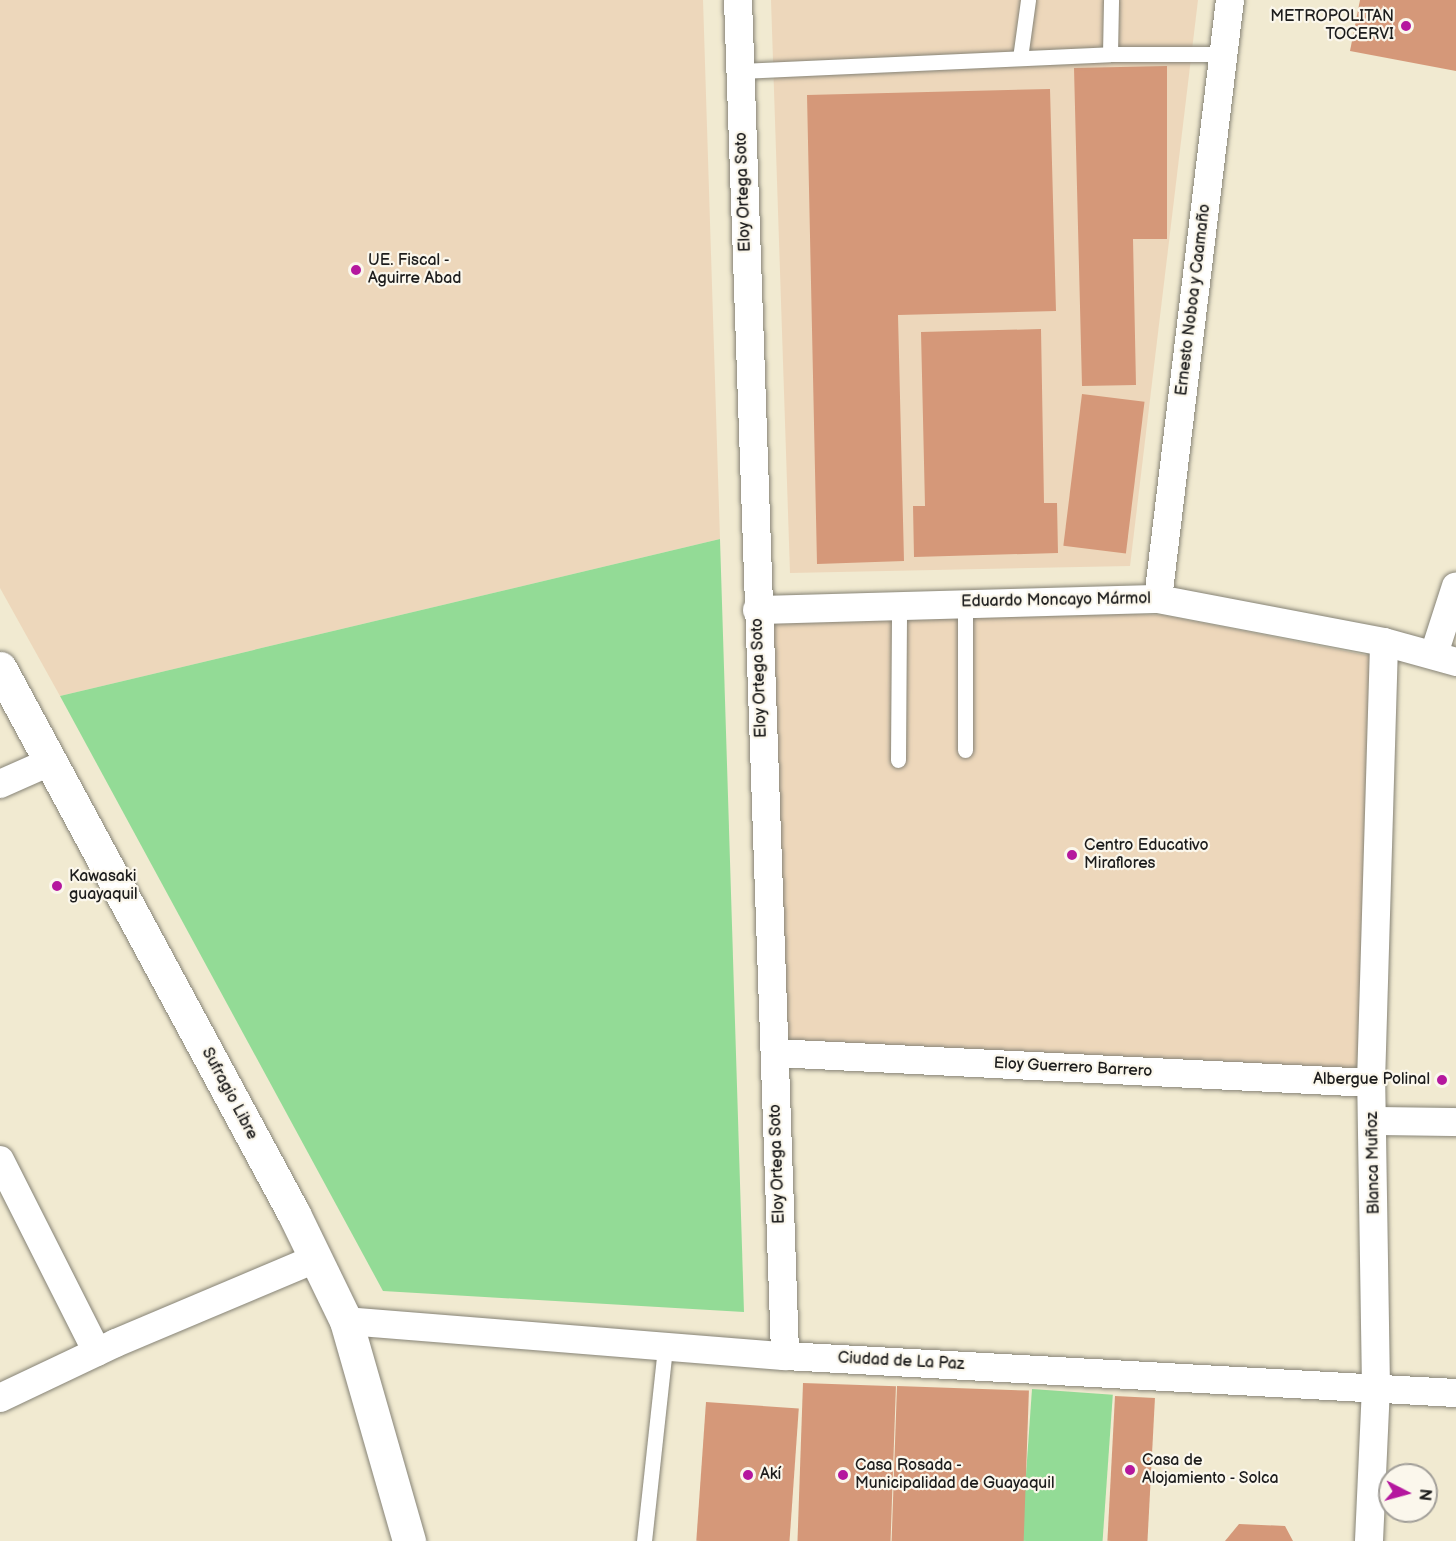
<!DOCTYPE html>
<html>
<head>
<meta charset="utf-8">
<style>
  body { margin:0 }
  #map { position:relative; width:1456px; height:1541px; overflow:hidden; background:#f1ead1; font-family:"Balsamiq Sans",sans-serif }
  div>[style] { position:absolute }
  .built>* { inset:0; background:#edd7bb }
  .green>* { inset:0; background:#93db96; transform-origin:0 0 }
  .building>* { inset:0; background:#d59879; transform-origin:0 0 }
  .roads { filter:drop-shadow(0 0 2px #868376) drop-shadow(0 0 2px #868376) }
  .service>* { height:15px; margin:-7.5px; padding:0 7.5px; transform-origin:7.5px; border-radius:7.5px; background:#fff }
  .minor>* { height:28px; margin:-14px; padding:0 14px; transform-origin:14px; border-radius:14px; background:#fff }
  .tertiary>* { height:33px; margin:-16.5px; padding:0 16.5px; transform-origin:16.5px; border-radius:16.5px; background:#fff }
  .dots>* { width:16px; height:16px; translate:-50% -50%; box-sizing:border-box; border:3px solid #fbf7ec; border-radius:50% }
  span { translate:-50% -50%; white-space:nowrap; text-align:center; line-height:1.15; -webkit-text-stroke:4.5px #fbf7ec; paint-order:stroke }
  .poi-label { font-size:16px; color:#1c1c1c }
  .right { translate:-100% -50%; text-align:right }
  .left { translate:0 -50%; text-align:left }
  .street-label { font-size:16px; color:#1c1c1c }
  .north { position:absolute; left:1378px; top:1463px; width:60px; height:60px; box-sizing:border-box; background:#fbf7ec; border:2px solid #a29f99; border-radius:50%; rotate:96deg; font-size:16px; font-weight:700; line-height:24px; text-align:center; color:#1c1c1c }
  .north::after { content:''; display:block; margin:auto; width:21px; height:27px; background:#b5179e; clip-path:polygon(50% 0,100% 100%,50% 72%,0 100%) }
</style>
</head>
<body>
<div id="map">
  <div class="built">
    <div style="clip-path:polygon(0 0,703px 0,720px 539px,60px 696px,0 588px)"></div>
    <div style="clip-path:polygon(771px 0,1198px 0,1130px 566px,790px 573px)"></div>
    <div style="clip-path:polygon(1112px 613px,1162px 615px,1381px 658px,1369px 1082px,776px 1051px,760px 622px)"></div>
  </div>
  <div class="green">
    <div style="clip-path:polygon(720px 539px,744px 1312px,383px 1291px,60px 696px)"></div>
    <div style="left:1032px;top:1389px;width:81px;height:152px;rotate:4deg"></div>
  </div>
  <div class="building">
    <div style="clip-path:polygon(1360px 0,1456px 0,1456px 71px,1350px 51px)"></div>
    <div style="clip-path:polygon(1167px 66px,1167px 239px,1133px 239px,1136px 385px,1082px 386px,1074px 68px)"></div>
    <div style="clip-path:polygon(1050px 89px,1056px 311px,898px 315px,904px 561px,817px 564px,807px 95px)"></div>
    <div style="clip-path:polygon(1041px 329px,1044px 503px,1057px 503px,1058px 553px,914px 557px,913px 506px,925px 506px,921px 332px)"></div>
    <div style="left:1082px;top:394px;width:63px;height:153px;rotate:7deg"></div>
    <div style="left:803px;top:1383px;width:93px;height:158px;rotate:2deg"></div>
    <div style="left:897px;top:1386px;width:132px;height:155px;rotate:2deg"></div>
    <div style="left:1115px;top:1396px;width:40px;height:145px;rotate:3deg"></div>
    <div style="left:706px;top:1402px;width:93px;height:139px;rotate:4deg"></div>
    <div style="clip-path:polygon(1239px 1524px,1285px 1526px,1293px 1541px,1225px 1541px)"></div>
  </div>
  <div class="roads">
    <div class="service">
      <div style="left:1110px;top:54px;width:54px;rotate:-88.9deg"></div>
      <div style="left:1020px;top:58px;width:59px;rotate:-82.1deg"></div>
      <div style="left:740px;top:71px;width:370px;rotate:-2.6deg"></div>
      <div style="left:1110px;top:54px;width:113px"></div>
      <div style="left:965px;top:750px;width:147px;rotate:-90deg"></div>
      <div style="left:898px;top:760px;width:155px;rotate:-89.6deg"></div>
      <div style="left:644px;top:1541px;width:195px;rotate:-83.8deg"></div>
    </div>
    <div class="minor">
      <div style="left:738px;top:0;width:1357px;rotate:88.01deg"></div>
      <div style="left:1158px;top:599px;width:603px;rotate:-83.15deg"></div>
      <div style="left:757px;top:610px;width:401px;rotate:-1.6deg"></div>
      <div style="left:1158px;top:599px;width:230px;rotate:10.8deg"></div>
      <div style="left:1384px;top:642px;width:75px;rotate:15.5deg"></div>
      <div style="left:1434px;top:654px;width:71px;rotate:-72.1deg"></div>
      <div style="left:0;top:784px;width:57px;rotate:-23.9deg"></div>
      <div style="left:775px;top:1053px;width:597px;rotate:2.88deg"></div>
      <div style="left:1374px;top:1121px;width:82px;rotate:0.7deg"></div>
      <div style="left:0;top:1160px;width:215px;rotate:63.2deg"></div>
      <div style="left:346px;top:1321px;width:440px;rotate:4.6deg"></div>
      <div style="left:785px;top:1356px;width:672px;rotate:3.16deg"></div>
      <div style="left:0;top:1398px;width:128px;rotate:-25.4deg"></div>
      <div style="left:116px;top:1343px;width:216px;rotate:-22.9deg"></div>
      <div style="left:1369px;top:1541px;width:153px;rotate:-87.4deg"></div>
      <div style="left:1376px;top:1388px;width:305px;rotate:-90.9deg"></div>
      <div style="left:1371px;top:1083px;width:441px;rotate:-88.3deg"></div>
    </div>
    <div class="tertiary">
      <div style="left:0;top:668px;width:620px;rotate:61.7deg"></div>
      <div style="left:294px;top:1214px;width:119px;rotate:64.1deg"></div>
      <div style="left:346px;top:1321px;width:229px;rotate:74deg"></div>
    </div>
  </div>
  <div class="dots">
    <div style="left:1406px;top:26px;background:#b5179e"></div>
    <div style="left:356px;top:270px;background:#b5179e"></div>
    <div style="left:1072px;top:855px;background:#b5179e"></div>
    <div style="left:57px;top:886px;background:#b5179e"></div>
    <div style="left:1442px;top:1080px;background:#b5179e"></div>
    <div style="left:1130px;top:1470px;background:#b5179e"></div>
    <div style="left:748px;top:1475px;background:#b5179e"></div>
    <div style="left:843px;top:1475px;background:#b5179e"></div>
  </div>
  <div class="poi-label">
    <span class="right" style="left:1394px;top:26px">METROPOLITAN<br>TOCERVI</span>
    <span class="left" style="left:368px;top:270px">UE. Fiscal -<br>Aguirre Abad</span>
    <span class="left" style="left:1084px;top:855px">Centro Educativo<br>Miraflores</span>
    <span class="left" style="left:69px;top:886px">Kawasaki<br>guayaquil</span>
    <span class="right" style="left:1430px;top:1080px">Albergue Polinal</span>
    <span class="left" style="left:1142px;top:1470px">Casa de<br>Alojamiento - Solca</span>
    <span class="left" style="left:855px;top:1475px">Casa Rosada -<br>Municipalidad de Guayaquil</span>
    <span class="left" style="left:760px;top:1475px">Akí</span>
  </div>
  <div class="street-label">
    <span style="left:744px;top:192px;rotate:-92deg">Eloy Ortega Soto</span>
    <span style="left:1194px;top:300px;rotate:-83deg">Ernesto Noboa y Caamaño</span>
    <span style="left:1056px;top:601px;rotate:-1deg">Eduardo Moncayo Mármol</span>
    <span style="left:760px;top:678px;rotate:-92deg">Eloy Ortega Soto</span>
    <span style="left:1073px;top:1068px;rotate:3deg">Eloy Guerrero Barrero</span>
    <span style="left:229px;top:1094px;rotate:62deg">Sufragio Libre</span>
    <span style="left:1374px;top:1163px;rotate:-91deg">Blanca Muñoz</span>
    <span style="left:778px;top:1164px;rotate:-92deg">Eloy Ortega Soto</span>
    <span style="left:901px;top:1362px;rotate:3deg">Ciudad de La Paz</span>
  </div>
  <div class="north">N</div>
</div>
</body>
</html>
